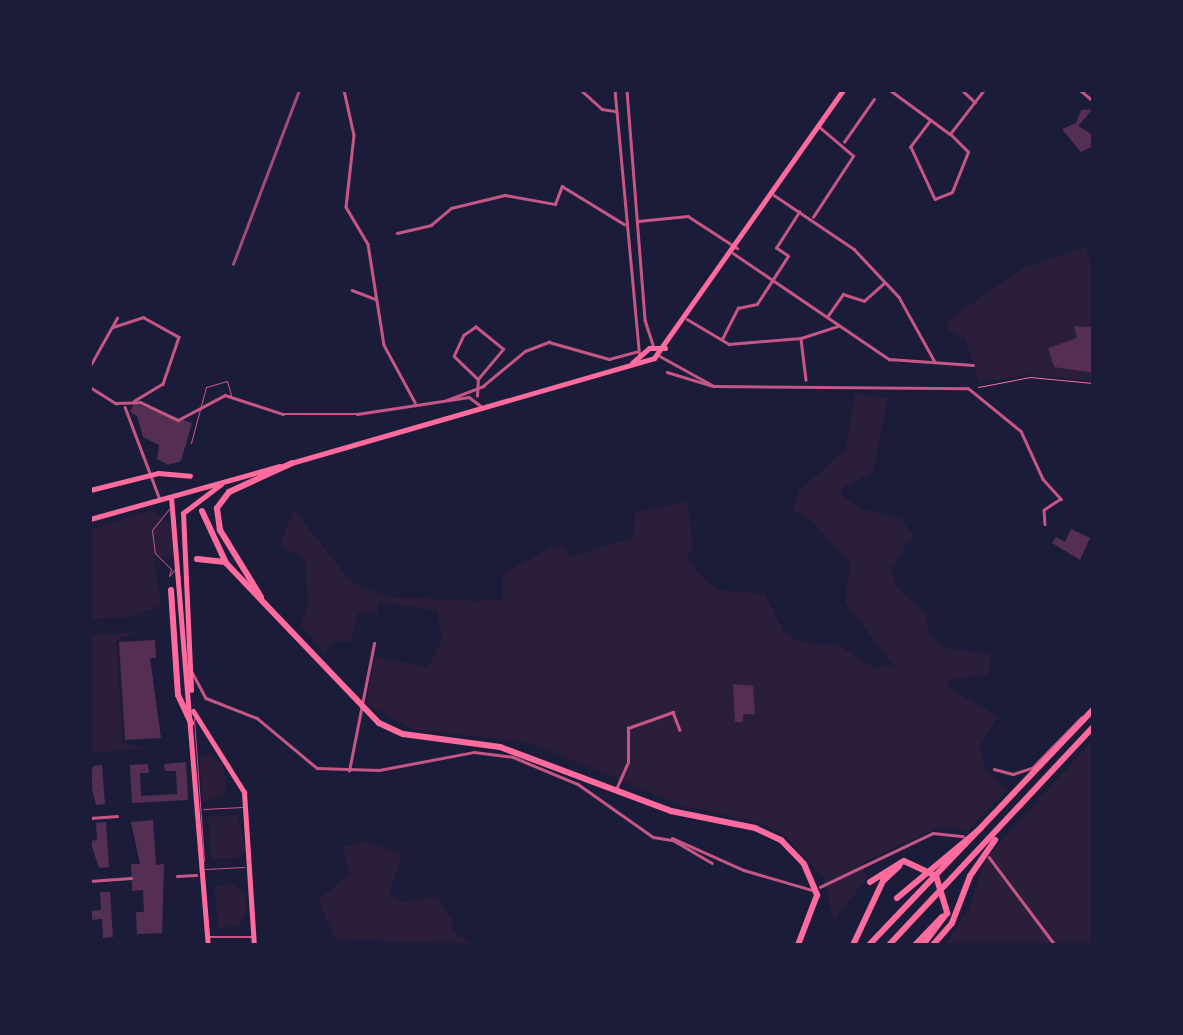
<!DOCTYPE html>
<html>
<head>
<meta charset="utf-8">
<style>
  body { margin:0 }
  #map { position:relative; width:1183px; height:1035px; overflow:hidden; background:#1b1b3a; font-family:Signika,sans-serif }
  div>[style] { position:absolute }
  .green>* { inset:0; background:#2a1e3b }
  .building>* { inset:0; background:#542f53 }
  .path>* { height:1px; margin:-0.5px; padding:0 0.5px; transform-origin:0.5px; border-radius:0.5px; background:#ff6b9d }
  .service>* { height:1px; margin:-0.5px; padding:0 0.5px; transform-origin:0.5px; border-radius:0.5px; background:#c65784 }
  .pedestrian>* { height:2.5px; margin:-1.25px; padding:0 1.25px; transform-origin:1.25px; border-radius:1.25px; background:#c65784 }
  .minor>* { height:2.5px; margin:-1.25px; padding:0 1.25px; transform-origin:1.25px; border-radius:1.25px; background:#c65784 }
  .secondary>* { height:5px; margin:-2.5px; padding:0 2.5px; transform-origin:2.5px; border-radius:2.5px; background:#ff6b9d }
  .motorway>* { height:6px; margin:-3px; padding:0 3px; transform-origin:3px; border-radius:3px; background:#ff6b9d }
  .rail>* { height:2.5px; margin:-1.25px; padding:0 1.25px; transform-origin:1.25px; border-radius:1.25px; background:#a44b75 }
  span { translate:-50% -50%; white-space:nowrap; text-align:center; line-height:1.15; -webkit-text-stroke:8px #1b1b3a; paint-order:stroke }
  .frame { position:absolute; inset:0; border:92px solid #1b1b3a; pointer-events:none }
</style>
</head>
<body>
<div id="map">
  <div class="green">
    <div style="clip-path:polygon(1086px 247px,1093px 270px,1093px 381px,1029px 375px,979px 382px,965px 338px,948px 330px,947px 321px,1023px 268px)"></div>
    <div style="clip-path:polygon(855px 394px,888px 398px,873px 472px,840px 489px,842px 495px,862px 509px,901px 519px,913px 535px,891px 568px,897px 587px,926px 614px,929px 634px,944px 648px,990px 654px,989px 674px,950px 680px,946px 687px,998px 716px,979px 747px,986px 769px,1007px 790px,967px 831px,942px 826px,862px 863px,867px 878px,834px 921px,824px 878px,784px 835px,762px 823px,680px 805px,530px 743px,413px 729px,366px 704px,375px 656px,428px 668px,442px 640px,437px 611px,380px 602px,377px 613px,358px 613px,351px 642px,331px 642px,325px 654px,300px 624px,308px 606px,305px 558px,279px 546px,294px 510px,351px 582px,388px 597px,477px 601px,503px 599px,503px 574px,548px 549px,563px 545px,569px 557px,634px 537px,635px 512px,688px 502px,693px 549px,686px 557px,702px 577px,718px 590px,765px 594px,783px 631px,800px 642px,839px 645px,874px 668px,893px 665px,845px 602px,850px 563px,810px 519px,792px 510px,799px 491px,846px 449px)"></div>
    <div style="clip-path:polygon(151px 510px,175px 526px,173px 558px,153px 555px,161px 605px,132px 617px,90px 619px,90px 530px)"></div>
    <div style="clip-path:polygon(139px 632px,116px 640px,123px 743px,147px 748px,90px 753px,90px 635px)"></div>
    <div style="clip-path:polygon(1093px 740px,1093px 945px,945px 945px,969px 908px,985px 859px)"></div>
    <div style="clip-path:polygon(211px 755px,223px 765px,227px 793px,203px 803px,199px 756px)"></div>
    <div style="clip-path:polygon(237px 815px,246px 848px,239px 858px,211px 859px,208px 817px)"></div>
    <div style="clip-path:polygon(364px 841px,402px 854px,389px 895px,404px 902px,437px 896px,453px 921px,452px 931px,475px 945px,335px 939px,318px 900px,350px 874px,342px 847px)"></div>
    <div style="clip-path:polygon(232px 884px,244px 891px,247px 912px,240px 925px,218px 929px,214px 886px)"></div>
  </div>
  <div class="building">
    <div style="clip-path:polygon(1093px 109px,1078px 126px,1093px 135px,1093px 146px,1081px 152px,1062px 129px,1076px 123px,1081px 110px)"></div>
    <div style="clip-path:polygon(1074px 326px,1093px 327px,1093px 373px,1054px 367px,1048px 348px,1077px 338px)"></div>
    <div style="clip-path:polygon(134px 403px,192px 423px,181px 461px,168px 465px,157px 459px,159px 445px,143px 437px,137px 416px,130px 412px)"></div>
    <div style="clip-path:polygon(1071px 529px,1090px 538px,1080px 560px,1052px 543px,1056px 537px,1065px 542px)"></div>
    <div style="clip-path:polygon(155px 640px,156px 658px,150px 658px,161px 738px,125px 740px,119px 642px)"></div>
    <div style="clip-path:polygon(733px 684px,753px 686px,755px 714px,743px 714px,743px 722px,735px 722px)"></div>
    <div style="clip-path:polygon(186px 762px,188px 800px,132px 803px,130px 765px,148px 764px,149px 773px,140px 773px,141px 796px,177px 794px,176px 771px,165px 771px,164px 764px)"></div>
    <div style="clip-path:polygon(102px 765px,105px 804px,96px 805px,90px 781px,93px 766px)"></div>
    <div style="clip-path:polygon(153px 820px,156px 865px,164px 864px,162px 933px,137px 934px,136px 912px,144px 912px,143px 890px,132px 891px,131px 864px,140px 864px,131px 822px)"></div>
    <div style="clip-path:polygon(106px 822px,109px 867px,99px 868px,90px 841px,97px 840px,96px 823px)"></div>
    <div style="clip-path:polygon(100px 892px,110px 892px,113px 937px,103px 938px,102px 919px,90px 920px,90px 911px,101px 910px)"></div>
  </div>
  <div class="path">
    <div style="left:978px;top:387px;width:53px;rotate:-10.9deg"></div>
    <div style="left:1030px;top:377px;width:63px;rotate:5.4deg"></div>
  </div>
  <div class="service">
    <div style="left:191px;top:443px;width:58px;rotate:-75deg"></div>
    <div style="left:206px;top:387px;width:22px;rotate:-16deg"></div>
    <div style="left:227px;top:381px;width:15px;rotate:74deg"></div>
    <div style="left:169px;top:509px;width:27px;rotate:129deg"></div>
    <div style="left:152px;top:530px;width:23px;rotate:83deg"></div>
    <div style="left:155px;top:553px;width:23px;rotate:45deg"></div>
    <div style="left:171px;top:569px;width:7px;rotate:106deg"></div>
    <div style="left:169px;top:576px;width:8px;rotate:-50deg"></div>
    <div style="left:194px;top:718px;width:143px;rotate:86deg"></div>
    <div style="left:203px;top:809px;width:39px;rotate:-3deg"></div>
    <div style="left:205px;top:869px;width:39px;rotate:-3deg"></div>
  </div>
  <div class="pedestrian">
    <div style="left:90px;top:818px;width:27px;rotate:-4deg"></div>
    <div style="left:177px;top:876px;width:19px;rotate:-3deg"></div>
    <div style="left:90px;top:881px;width:41px;rotate:-4.2deg"></div>
    <div style="left:113px;top:945px;width:11px;rotate:-5deg"></div>
  </div>
  <div class="minor">
    <div style="left:344px;top:90px;width:46px;rotate:77.5deg"></div>
    <div style="left:354px;top:135px;width:72px;rotate:96.3deg"></div>
    <div style="left:346px;top:207px;width:43px;rotate:59.3deg"></div>
    <div style="left:368px;top:244px;width:102px;rotate:81deg"></div>
    <div style="left:384px;top:345px;width:65px;rotate:61.5deg"></div>
    <div style="left:581px;top:90px;width:28px;rotate:42deg"></div>
    <div style="left:602px;top:109px;width:13px;rotate:9deg"></div>
    <div style="left:615px;top:90px;width:268px;rotate:84.7deg"></div>
    <div style="left:627px;top:90px;width:231px;rotate:85.5deg"></div>
    <div style="left:645px;top:320px;width:28px;rotate:72deg"></div>
    <div style="left:890px;top:90px;width:74px;rotate:36.3deg"></div>
    <div style="left:950px;top:134px;width:56px;rotate:-52.3deg"></div>
    <div style="left:962px;top:90px;width:18px;rotate:43deg"></div>
    <div style="left:1080px;top:90px;width:17px;rotate:40deg"></div>
    <div style="left:931px;top:120px;width:34px;rotate:127deg"></div>
    <div style="left:911px;top:147px;width:57px;rotate:65.2deg"></div>
    <div style="left:935px;top:199px;width:18px;rotate:-22deg"></div>
    <div style="left:952px;top:192px;width:43px;rotate:-68.2deg"></div>
    <div style="left:968px;top:152px;width:25px;rotate:-135deg"></div>
    <div style="left:844px;top:142px;width:52px;rotate:-55.1deg"></div>
    <div style="left:774px;top:195px;width:97px;rotate:34deg"></div>
    <div style="left:854px;top:249px;width:66px;rotate:46.8deg"></div>
    <div style="left:899px;top:297px;width:74px;rotate:61deg"></div>
    <div style="left:813px;top:217px;width:73px;rotate:-56.7deg"></div>
    <div style="left:853px;top:156px;width:43px;rotate:-139.7deg"></div>
    <div style="left:638px;top:221px;width:50px;rotate:-5.7deg"></div>
    <div style="left:688px;top:216px;width:59px;rotate:33.1deg"></div>
    <div style="left:397px;top:233px;width:35px;rotate:-13deg"></div>
    <div style="left:431px;top:225px;width:26px;rotate:-40deg"></div>
    <div style="left:451px;top:208px;width:56px;rotate:-13.5deg"></div>
    <div style="left:505px;top:195px;width:51px;rotate:10.2deg"></div>
    <div style="left:555px;top:204px;width:19px;rotate:-69deg"></div>
    <div style="left:562px;top:186px;width:73px;rotate:31.5deg"></div>
    <div style="left:733px;top:253px;width:189px;rotate:34.2deg"></div>
    <div style="left:889px;top:359px;width:84px;rotate:4.1deg"></div>
    <div style="left:352px;top:290px;width:25px;rotate:21deg"></div>
    <div style="left:827px;top:317px;width:28px;rotate:-55deg"></div>
    <div style="left:843px;top:294px;width:22px;rotate:18deg"></div>
    <div style="left:864px;top:301px;width:27px;rotate:-42deg"></div>
    <div style="left:687px;top:319px;width:49px;rotate:30.8deg"></div>
    <div style="left:729px;top:344px;width:72px;rotate:-4.8deg"></div>
    <div style="left:801px;top:338px;width:38px;rotate:-18deg"></div>
    <div style="left:113px;top:327px;width:32px;rotate:-18deg"></div>
    <div style="left:143px;top:317px;width:41px;rotate:29.1deg"></div>
    <div style="left:179px;top:337px;width:50px;rotate:108.8deg"></div>
    <div style="left:163px;top:384px;width:33px;rotate:149deg"></div>
    <div style="left:722px;top:339px;width:35px;rotate:-63deg"></div>
    <div style="left:738px;top:308px;width:19px;rotate:-12deg"></div>
    <div style="left:757px;top:304px;width:57px;rotate:-57.1deg"></div>
    <div style="left:788px;top:256px;width:14px;rotate:-146deg"></div>
    <div style="left:776px;top:248px;width:43px;rotate:-57.4deg"></div>
    <div style="left:801px;top:339px;width:41px;rotate:83deg"></div>
    <div style="left:658px;top:355px;width:64px;rotate:29deg"></div>
    <div style="left:714px;top:386px;width:254px;rotate:0.5deg"></div>
    <div style="left:968px;top:388px;width:68px;rotate:39.1deg"></div>
    <div style="left:1021px;top:431px;width:53px;rotate:65.4deg"></div>
    <div style="left:1043px;top:479px;width:27px;rotate:48deg"></div>
    <div style="left:1061px;top:499px;width:20px;rotate:147deg"></div>
    <div style="left:1044px;top:510px;width:14px;rotate:86deg"></div>
    <div style="left:90px;top:366px;width:55px;rotate:-60.6deg"></div>
    <div style="left:667px;top:372px;width:48px;rotate:16.9deg"></div>
    <div style="left:90px;top:387px;width:31px;rotate:32deg"></div>
    <div style="left:116px;top:403px;width:24px;rotate:-2deg"></div>
    <div style="left:140px;top:402px;width:42px;rotate:25.3deg"></div>
    <div style="left:178px;top:420px;width:53px;rotate:-28deg"></div>
    <div style="left:225px;top:395px;width:61px;rotate:18.1deg"></div>
    <div style="left:283px;top:414px;width:74px"></div>
    <div style="left:357px;top:414px;width:113px;rotate:-8.6deg"></div>
    <div style="left:469px;top:397px;width:15px;rotate:37deg"></div>
    <div style="left:477px;top:396px;width:17px;rotate:-87deg"></div>
    <div style="left:478px;top:379px;width:39px;rotate:-50deg"></div>
    <div style="left:503px;top:349px;width:35px;rotate:-141deg"></div>
    <div style="left:476px;top:327px;width:14px;rotate:146deg"></div>
    <div style="left:464px;top:335px;width:23px;rotate:115deg"></div>
    <div style="left:454px;top:356px;width:33px;rotate:44deg"></div>
    <div style="left:447px;top:400px;width:39px;rotate:-21deg"></div>
    <div style="left:483px;top:386px;width:55px;rotate:-39.8deg"></div>
    <div style="left:525px;top:351px;width:26px;rotate:-21deg"></div>
    <div style="left:549px;top:342px;width:62px;rotate:15.8deg"></div>
    <div style="left:609px;top:359px;width:28px;rotate:-15deg"></div>
    <div style="left:125px;top:407px;width:96px;rotate:69.3deg"></div>
    <div style="left:191px;top:670px;width:32px;rotate:62deg"></div>
    <div style="left:206px;top:698px;width:55px;rotate:21.4deg"></div>
    <div style="left:257px;top:718px;width:78px;rotate:39.8deg"></div>
    <div style="left:317px;top:768px;width:62px;rotate:1.8deg"></div>
    <div style="left:379px;top:770px;width:97px;rotate:-10.7deg"></div>
    <div style="left:474px;top:752px;width:39px;rotate:7deg"></div>
    <div style="left:513px;top:757px;width:70px;rotate:22.6deg"></div>
    <div style="left:578px;top:784px;width:92px;rotate:35.2deg"></div>
    <div style="left:653px;top:837px;width:20px;rotate:9deg"></div>
    <div style="left:673px;top:840px;width:45px;rotate:30.5deg"></div>
    <div style="left:994px;top:769px;width:20px;rotate:15deg"></div>
    <div style="left:1013px;top:774px;width:20px;rotate:-18deg"></div>
    <div style="left:1032px;top:768px;width:71px;rotate:-45.6deg"></div>
    <div style="left:349px;top:771px;width:130px;rotate:-78.9deg"></div>
    <div style="left:617px;top:787px;width:27px;rotate:-66deg"></div>
    <div style="left:628px;top:762px;width:34px;rotate:-90deg"></div>
    <div style="left:628px;top:728px;width:48px;rotate:-19.6deg"></div>
    <div style="left:673px;top:712px;width:19px;rotate:69deg"></div>
    <div style="left:672px;top:838px;width:79px;rotate:24deg"></div>
    <div style="left:744px;top:870px;width:71px;rotate:16.4deg"></div>
    <div style="left:989px;top:857px;width:110px;rotate:53.1deg"></div>
    <div style="left:820px;top:887px;width:125px;rotate:-25.5deg"></div>
    <div style="left:933px;top:833px;width:30px;rotate:6deg"></div>
    <div style="left:207px;top:937px;width:47px"></div>
  </div>
  <div class="secondary">
    <div style="left:632px;top:363px;width:23px;rotate:-41deg"></div>
    <div style="left:649px;top:348px;width:16px"></div>
    <div style="left:291px;top:463px;width:378px;rotate:-16.1deg"></div>
    <div style="left:654px;top:358px;width:328px;rotate:-54.8deg"></div>
    <div style="left:90px;top:490px;width:70px;rotate:-14deg"></div>
    <div style="left:158px;top:473px;width:32px;rotate:5deg"></div>
    <div style="left:171px;top:497px;width:450px;rotate:85.3deg"></div>
    <div style="left:183px;top:513px;width:177px;rotate:87.4deg"></div>
    <div style="left:183px;top:513px;width:48px;rotate:-37.3deg"></div>
    <div style="left:90px;top:519px;width:197px;rotate:-15.6deg"></div>
    <div style="left:193px;top:711px;width:96px;rotate:57.8deg"></div>
    <div style="left:244px;top:792px;width:153px;rotate:86.3deg"></div>
  </div>
  <div class="motorway">
    <div style="left:202px;top:511px;width:57px;rotate:65.2deg"></div>
    <div style="left:226px;top:563px;width:221px;rotate:46.3deg"></div>
    <div style="left:379px;top:723px;width:26px;rotate:25deg"></div>
    <div style="left:403px;top:734px;width:98px;rotate:7.6deg"></div>
    <div style="left:500px;top:747px;width:183px;rotate:20.5deg"></div>
    <div style="left:671px;top:811px;width:86px;rotate:11.4deg"></div>
    <div style="left:755px;top:828px;width:29px;rotate:25deg"></div>
    <div style="left:781px;top:840px;width:33px;rotate:46deg"></div>
    <div style="left:804px;top:864px;width:34px;rotate:67deg"></div>
    <div style="left:817px;top:895px;width:53px;rotate:110.8deg"></div>
    <div style="left:197px;top:559px;width:28px;rotate:6deg"></div>
    <div style="left:171px;top:590px;width:105px;rotate:86.2deg"></div>
    <div style="left:178px;top:695px;width:31px;rotate:65deg"></div>
    <div style="left:261px;top:597px;width:79px;rotate:-121.5deg"></div>
    <div style="left:220px;top:530px;width:22px;rotate:-98deg"></div>
    <div style="left:217px;top:508px;width:20px;rotate:-53deg"></div>
    <div style="left:229px;top:492px;width:69px;rotate:-24.7deg"></div>
    <div style="left:870px;top:882px;width:40px;rotate:-32deg"></div>
    <div style="left:904px;top:861px;width:35px;rotate:25deg"></div>
    <div style="left:936px;top:876px;width:39px;rotate:73deg"></div>
    <div style="left:947px;top:913px;width:40px;rotate:127deg"></div>
    <div style="left:897px;top:898px;width:109px;rotate:-39.8deg"></div>
    <div style="left:853px;top:945px;width:71px;rotate:-64.9deg"></div>
    <div style="left:883px;top:881px;width:22px;rotate:-43deg"></div>
    <div style="left:869px;top:945px;width:325px;rotate:-46.4deg"></div>
    <div style="left:889px;top:945px;width:299px;rotate:-46.9deg"></div>
    <div style="left:915px;top:945px;width:39px;rotate:-46deg"></div>
    <div style="left:933px;top:945px;width:29px;rotate:-49deg"></div>
    <div style="left:952px;top:923px;width:50px;rotate:-69deg"></div>
    <div style="left:970px;top:876px;width:44px;rotate:-55.2deg"></div>
  </div>
  <div class="rail">
    <div style="left:233px;top:264px;width:186px;rotate:-69.2deg"></div>
  </div>
  <div class="frame"></div>
</div>
</body>
</html>
